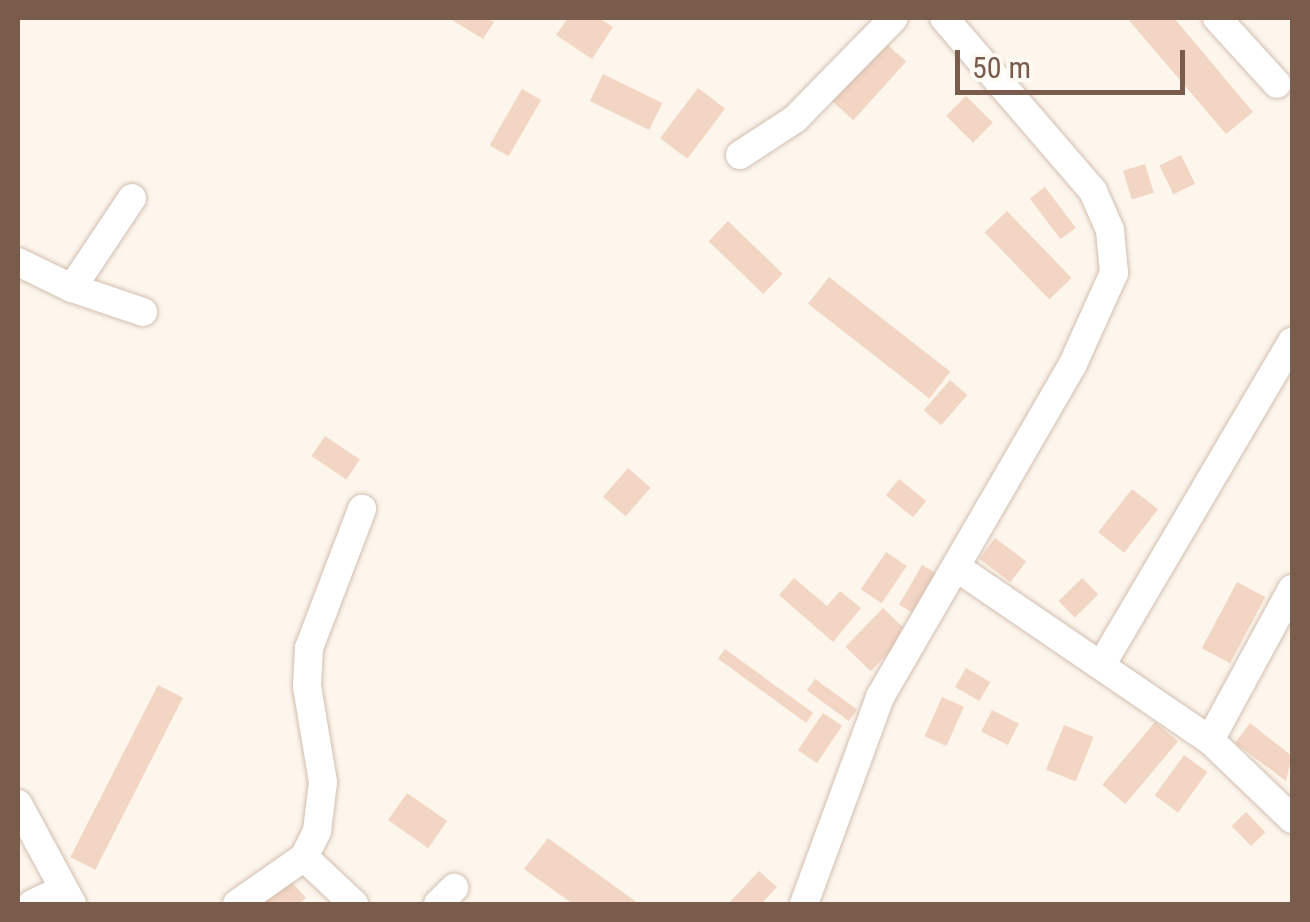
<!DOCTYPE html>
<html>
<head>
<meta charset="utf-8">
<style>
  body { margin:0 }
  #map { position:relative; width:1310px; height:922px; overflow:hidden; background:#fdf6ec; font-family:"Roboto Condensed",sans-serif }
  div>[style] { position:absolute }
  .building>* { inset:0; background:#f3d5c3; transform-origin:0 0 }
  .roads { filter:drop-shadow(0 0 2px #d1beb0) drop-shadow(0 0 2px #d1beb0) }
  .minor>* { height:28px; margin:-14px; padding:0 14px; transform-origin:14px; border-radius:14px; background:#fff }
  span { translate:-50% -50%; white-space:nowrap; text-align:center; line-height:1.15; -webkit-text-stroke:8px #fffaf3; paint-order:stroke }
  .frame { position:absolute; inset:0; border:20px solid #7a5c4d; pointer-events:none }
  .scale { position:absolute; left:955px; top:50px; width:230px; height:45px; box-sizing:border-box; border:5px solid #7a5c4d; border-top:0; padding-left:12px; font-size:30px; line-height:35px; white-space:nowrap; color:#7a5c4d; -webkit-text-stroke:8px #fffaf3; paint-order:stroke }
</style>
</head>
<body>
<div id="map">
  <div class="building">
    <div style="clip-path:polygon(449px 18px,487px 18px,494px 22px,483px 39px)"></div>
    <div style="clip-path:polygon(568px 18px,599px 18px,613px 27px,592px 59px,556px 35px)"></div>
    <div style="clip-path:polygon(1127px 18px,1174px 18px,1253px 112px,1226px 134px)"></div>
    <div style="left:878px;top:36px;width:38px;height:79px;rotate:42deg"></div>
    <div style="left:603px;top:74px;width:66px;height:30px;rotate:26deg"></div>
    <div style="left:698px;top:88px;width:34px;height:63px;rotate:37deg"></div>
    <div style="left:522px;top:89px;width:22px;height:65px;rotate:30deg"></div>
    <div style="left:966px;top:96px;width:38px;height:28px;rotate:45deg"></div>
    <div style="left:1181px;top:155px;width:32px;height:24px;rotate:64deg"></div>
    <div style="left:1145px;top:164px;width:30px;height:23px;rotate:73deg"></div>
    <div style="left:1045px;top:187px;width:51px;height:19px;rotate:53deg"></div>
    <div style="left:1007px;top:211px;width:93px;height:31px;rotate:46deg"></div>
    <div style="left:728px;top:221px;width:76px;height:28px;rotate:44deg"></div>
    <div style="left:829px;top:277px;width:154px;height:34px;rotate:38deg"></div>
    <div style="left:950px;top:380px;width:23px;height:40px;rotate:41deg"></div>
    <div style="left:325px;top:436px;width:42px;height:24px;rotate:34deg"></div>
    <div style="left:628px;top:468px;width:30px;height:38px;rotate:41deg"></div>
    <div style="left:899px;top:479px;width:35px;height:21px;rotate:39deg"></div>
    <div style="left:1132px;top:489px;width:33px;height:55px;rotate:38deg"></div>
    <div style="left:995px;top:538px;width:39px;height:26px;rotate:37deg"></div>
    <div style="left:886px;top:552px;width:25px;height:45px;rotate:34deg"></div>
    <div style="left:922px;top:565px;width:16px;height:46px;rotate:30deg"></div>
    <div style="clip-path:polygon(794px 578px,827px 606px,840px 591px,861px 608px,833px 642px,779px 595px)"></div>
    <div style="left:1082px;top:578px;width:23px;height:33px;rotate:45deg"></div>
    <div style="left:1237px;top:582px;width:32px;height:75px;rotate:28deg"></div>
    <div style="left:883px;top:608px;width:35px;height:54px;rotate:44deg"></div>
    <div style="left:725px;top:649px;width:109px;height:12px;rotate:36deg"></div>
    <div style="left:966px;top:668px;width:28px;height:22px;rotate:30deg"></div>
    <div style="left:815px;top:679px;width:52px;height:14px;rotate:36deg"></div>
    <div style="left:158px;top:685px;width:28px;height:193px;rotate:27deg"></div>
    <div style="left:942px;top:697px;width:24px;height:43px;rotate:24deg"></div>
    <div style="left:992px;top:710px;width:30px;height:24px;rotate:27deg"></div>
    <div style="left:823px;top:713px;width:23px;height:45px;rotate:34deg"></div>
    <div style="left:1155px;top:722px;width:30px;height:82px;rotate:40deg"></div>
    <div style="clip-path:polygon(1250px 723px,1292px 756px,1286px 781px,1235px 743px)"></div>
    <div style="left:1064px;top:725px;width:32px;height:48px;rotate:22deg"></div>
    <div style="left:1184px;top:755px;width:29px;height:50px;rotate:36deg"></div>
    <div style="left:407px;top:793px;width:49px;height:33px;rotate:35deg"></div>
    <div style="left:1246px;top:812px;width:28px;height:20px;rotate:46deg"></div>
    <div style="clip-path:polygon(548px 838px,639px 904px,573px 904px,524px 869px)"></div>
    <div style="clip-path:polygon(759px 871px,777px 887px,761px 904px,728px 904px)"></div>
    <div style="clip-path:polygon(288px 878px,306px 898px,299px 904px,257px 904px)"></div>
  </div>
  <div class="roads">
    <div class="minor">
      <div style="left:1217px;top:18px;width:89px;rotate:47.7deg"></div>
      <div style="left:740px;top:155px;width:66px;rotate:-33.2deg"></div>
      <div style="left:795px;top:119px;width:141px;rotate:-45.6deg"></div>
      <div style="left:18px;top:262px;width:60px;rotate:25.7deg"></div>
      <div style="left:72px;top:288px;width:108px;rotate:-56.3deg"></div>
      <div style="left:72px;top:288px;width:75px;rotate:18.7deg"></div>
      <div style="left:956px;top:567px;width:307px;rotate:34.3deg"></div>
      <div style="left:1210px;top:740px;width:114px;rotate:43.9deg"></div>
      <div style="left:1102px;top:664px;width:374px;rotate:-59.5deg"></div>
      <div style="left:1210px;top:740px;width:172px;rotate:-61.5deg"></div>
      <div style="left:18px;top:804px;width:114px;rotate:61.6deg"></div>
      <div style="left:304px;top:857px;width:69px;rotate:43.2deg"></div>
      <div style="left:32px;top:904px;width:33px;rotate:-25deg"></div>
      <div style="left:237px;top:904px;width:82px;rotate:-35deg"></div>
      <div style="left:304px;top:857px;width:29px;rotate:-63deg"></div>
      <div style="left:317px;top:831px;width:49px;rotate:-83deg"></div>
      <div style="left:323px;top:782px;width:97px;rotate:-99.5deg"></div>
      <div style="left:307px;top:686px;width:38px;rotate:-87deg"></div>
      <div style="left:309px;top:648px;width:149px;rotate:-69.1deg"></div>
      <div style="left:438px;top:904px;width:23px;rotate:-45deg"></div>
      <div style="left:804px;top:904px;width:221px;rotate:-69.8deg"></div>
      <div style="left:880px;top:697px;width:383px;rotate:-59.9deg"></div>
      <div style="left:1072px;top:366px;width:102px;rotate:-65.7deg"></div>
      <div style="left:1114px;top:273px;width:43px;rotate:-95.3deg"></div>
      <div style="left:1110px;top:230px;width:43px;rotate:-113.6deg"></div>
      <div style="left:1093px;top:191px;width:228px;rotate:-130.7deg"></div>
    </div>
  </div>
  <div class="frame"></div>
  <div class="scale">50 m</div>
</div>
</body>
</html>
